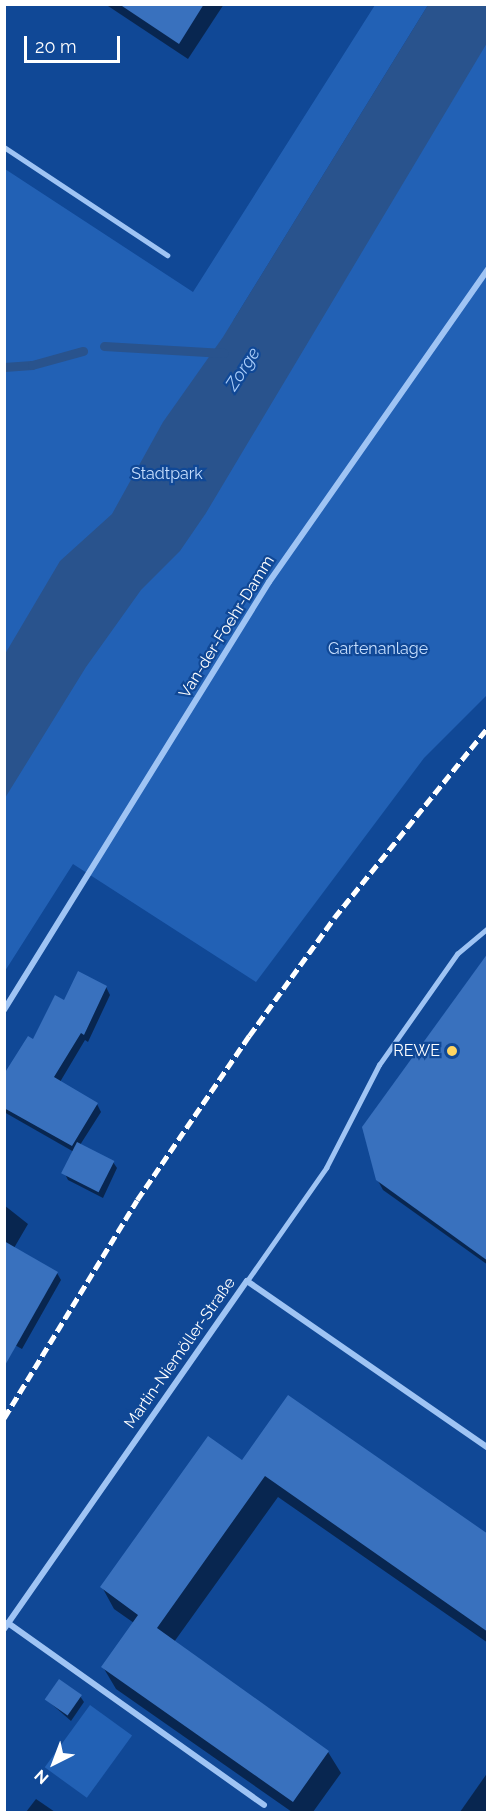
<!DOCTYPE html>
<html>
<head>
<meta charset="utf-8">
<style>
  body { margin:0 }
  #map { position:relative; width:492px; height:1817px; overflow:hidden; background:#104896; font-family:Raleway,sans-serif }
  div>[style] { position:absolute }
  .green>* { inset:0; background:#2261b5; transform-origin:0 0 }
  .water>* { inset:0; background:#29538d }
  .shadow>* { inset:0; background:#0007 }
  .stream>* { height:9px; margin:-4.5px; padding:0 4.5px; transform-origin:4.5px; border-radius:4.5px; background:#29538d }
  .building>* { inset:0; background:#3971be; transform-origin:0 0 }
  .service>* { height:4.5px; margin:-2.25px; padding:0 2.25px; transform-origin:2.25px; border-radius:2.25px; background:#9fc4f4 }
  .minor>* { height:6px; margin:-3px; padding:0 3px; transform-origin:3px; border-radius:3px; background:#9fc4f4 }
  .rail>* { height:4.5px; margin-top:-2.25px; transform-origin:0; background:repeating-linear-gradient(90deg,#fff 0 10px,transparent 0 14.5px) }
  .dots>* { width:16px; height:16px; translate:-50% -50%; box-sizing:border-box; border:3px solid #104896; border-radius:50% }
  span { translate:-50% -50%; white-space:nowrap; text-align:center; line-height:1.15; -webkit-text-stroke:4.5px #104896; paint-order:stroke }
  .park-label { font-size:16px; color:#c7dffe }
  .street-label { font-size:16px; color:#fff }
  .poi-label { font-size:16px; color:#fff }
  .right { translate:-100% -50%; text-align:right }
  .water-label { font-size:18px; color:#abcefb; font-style:italic }
  .frame { position:absolute; inset:0; border:6px solid #fff; pointer-events:none }
  .north { position:absolute; left:24px; top:1733px; width:60px; height:60px; -webkit-text-stroke:4px #104896; paint-order:stroke; rotate:222deg; font-size:16px; font-weight:700; line-height:24px; text-align:center; color:#fff }
  .north::after { content:''; display:block; margin:auto; width:21px; height:27px; background:#fff; clip-path:polygon(50% 0,100% 100%,50% 72%,0 100%) }
  .scale { position:absolute; left:24px; top:36px; width:96px; height:27px; box-sizing:border-box; border:3px solid #fff; border-top:0; padding-left:8px; font-size:18px; line-height:21px; white-space:nowrap; color:#fff; -webkit-text-stroke:4px #104896; paint-order:stroke }
</style>
</head>
<body>
<div id="map">
  <div class="green">
    <div style="clip-path:polygon(375px 5px,428px 5px,233px 321px,487px 43px,487px 695px,424px 758px,256px 982px,73px 864px,5px 971px,5px 169px,193px 292px)"></div>
    <div style="left:90px;top:1705px;width:52px;height:77px;rotate:36deg"></div>
  </div>
  <div class="water">
    <div style="clip-path:polygon(428px 5px,487px 5px,487px 43px,206px 513px,180px 551px,141px 590px,86px 667px,5px 798px,5px 654px,60px 561px,112px 514px,163px 422px,223px 337px)"></div>
  </div>
  <div class="shadow">
    <div style="clip-path:polygon(105px 4px,224px 4px,188px 59px)"></div>
    <div style="clip-path:polygon(488px 977px,488px 1265px,383px 1190px,377px 1179px)"></div>
    <div style="clip-path:polygon(106px 987px,110px 995px,88px 1042px,85px 1040px,60px 1082px,97px 1104px,101px 1112px,80px 1145px,113px 1162px,117px 1168px,103px 1198px,68px 1180px,65px 1174px,74px 1152px,4px 1112px,4px 1090px,33px 1042px,65px 1002px)"></div>
    <div style="clip-path:polygon(4px 1205px,28px 1224px,14px 1248px,57px 1273px,61px 1280px,22px 1349px,4px 1339px)"></div>
    <div style="clip-path:polygon(243px 1462px,488px 1536px,488px 1643px,278px 1497px,174px 1642px,328px 1752px,341px 1773px,313px 1812px,292px 1812px,116px 1689px,103px 1667px,134px 1623px,114px 1609px,102px 1587px)"></div>
    <div style="clip-path:polygon(80px 1696px,84px 1702px,71px 1721px,47px 1700px)"></div>
    <div style="clip-path:polygon(488px 1772px,488px 1812px,460px 1812px)"></div>
    <div style="clip-path:polygon(36px 1799px,55px 1812px,26px 1812px)"></div>
  </div>
  <div class="stream">
    <div style="left:104px;top:346px;width:120px;rotate:3.3deg"></div>
    <div style="left:4px;top:367px;width:28px;rotate:-4deg"></div>
    <div style="left:32px;top:365px;width:53px;rotate:-15.4deg"></div>
  </div>
  <div class="building">
    <div style="clip-path:polygon(119px 4px,204px 4px,179px 44px)"></div>
    <div style="clip-path:polygon(488px 953px,488px 1261px,376px 1180px,362px 1127px)"></div>
    <div style="clip-path:polygon(78px 971px,107px 986px,84px 1035px,81px 1033px,54px 1077px,98px 1103px,72px 1146px,4px 1108px,4px 1074px,28px 1036px,33px 1039px,55px 995px,64px 1000px)"></div>
    <div style="left:77px;top:1142px;width:42px;height:35px;rotate:27deg"></div>
    <div style="clip-path:polygon(4px 1241px,58px 1272px,4px 1367px)"></div>
    <div style="clip-path:polygon(288px 1395px,488px 1534px,488px 1632px,265px 1476px,157px 1628px,329px 1751px,293px 1802px,101px 1667px,138px 1615px,100px 1587px,208px 1436px,242px 1460px)"></div>
    <div style="left:59px;top:1679px;width:28px;height:25px;rotate:35deg"></div>
  </div>
  <div class="service">
    <div style="left:4px;top:147px;width:196px;rotate:33.5deg"></div>
    <div style="left:247px;top:1281px;width:138px;rotate:-55deg"></div>
    <div style="left:326px;top:1168px;width:116px;rotate:-62.8deg"></div>
    <div style="left:379px;top:1065px;width:136px;rotate:-54.9deg"></div>
    <div style="left:457px;top:954px;width:40px;rotate:-40deg"></div>
  </div>
  <div class="minor">
    <div style="left:4px;top:1010px;width:503px;rotate:-58.24deg"></div>
    <div style="left:269px;top:582px;width:382px;rotate:-55deg"></div>
    <div style="left:8px;top:1623px;width:314px;rotate:35.4deg"></div>
    <div style="left:4px;top:1629px;width:424px;rotate:-55.1deg"></div>
    <div style="left:247px;top:1281px;width:293px;rotate:34.7deg"></div>
  </div>
  <div class="rail">
    <div style="left:4px;top:1418px;width:255px;rotate:-58.6deg"></div>
    <div style="left:137px;top:1200px;width:199px;rotate:-55.7deg"></div>
    <div style="left:249px;top:1036px;width:145px;rotate:-54.2deg"></div>
    <div style="left:334px;top:918px;width:245px;rotate:-51.1deg"></div>
  </div>
  <div class="dots">
    <div style="left:452px;top:1051px;background:#ffd562"></div>
  </div>
  <div class="park-label">
    <span style="left:167px;top:474px">Stadtpark</span>
    <span style="left:378px;top:649px">Gartenanlage</span>
  </div>
  <div class="street-label">
    <span style="left:227px;top:627px;rotate:-58deg">Van-der-Foehr-Damm</span>
    <span style="left:180px;top:1353px;rotate:-55deg">Martin-Niemöller-Straße</span>
  </div>
  <div class="poi-label">
    <span class="right" style="left:440px;top:1051px">REWE</span>
  </div>
  <div class="water-label">
    <span style="left:243px;top:369px;rotate:-57deg">Zorge</span>
  </div>
  <div class="frame"></div>
  <div class="north">N</div>
  <div class="scale">20 m</div>
</div>
</body>
</html>
